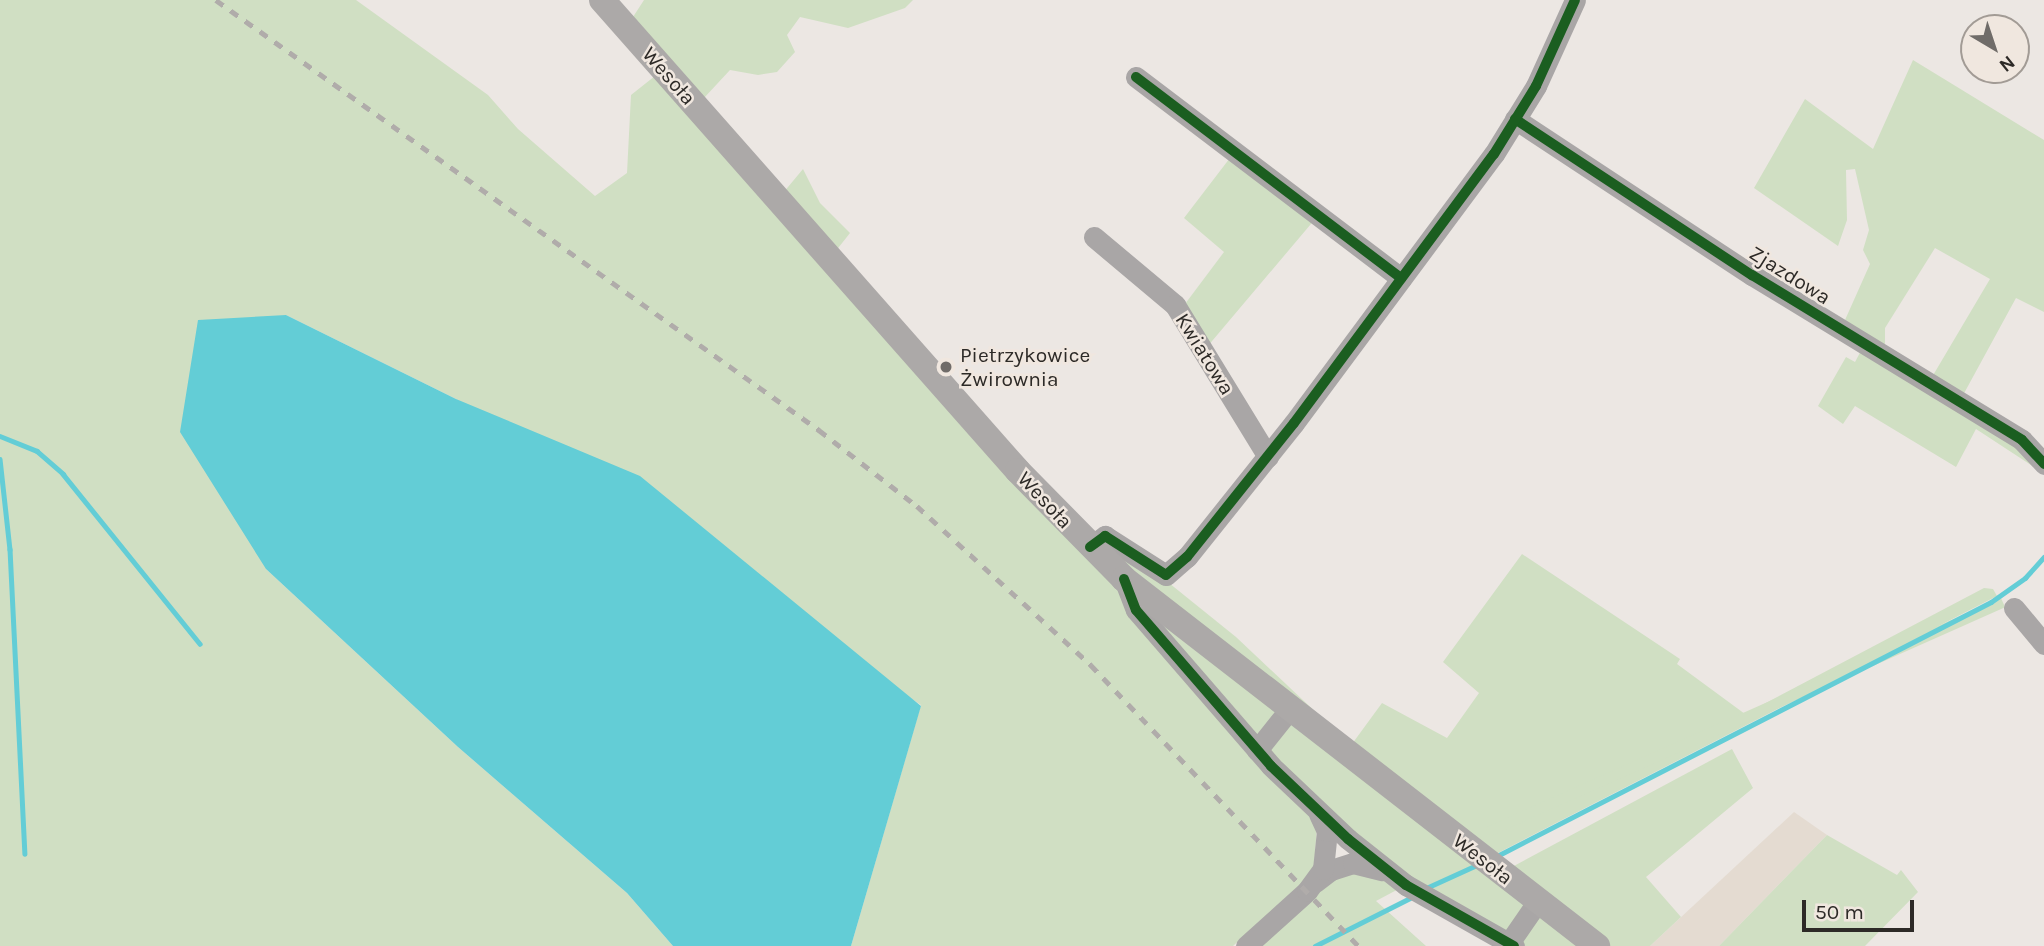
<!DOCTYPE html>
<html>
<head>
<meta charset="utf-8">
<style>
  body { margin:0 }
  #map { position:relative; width:2044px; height:946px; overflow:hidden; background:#ece7e3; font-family:Karla,sans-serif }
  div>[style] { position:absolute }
  .built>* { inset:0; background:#e4dbd1 }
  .green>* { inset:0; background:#d0dfc3; transform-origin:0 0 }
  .water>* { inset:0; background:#63cdd6 }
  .stream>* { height:4.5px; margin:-2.25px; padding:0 2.25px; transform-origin:2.25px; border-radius:2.25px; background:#63cdd6 }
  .minor>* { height:21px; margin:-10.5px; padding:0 10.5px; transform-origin:10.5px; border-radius:10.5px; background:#a9a6a6 }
  .major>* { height:26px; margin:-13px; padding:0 13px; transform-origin:13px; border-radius:13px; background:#aca9a8 }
  .rail>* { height:4.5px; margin-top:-2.25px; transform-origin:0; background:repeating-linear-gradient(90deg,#b0acaa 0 9px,transparent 0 18px) }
  .cycleway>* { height:10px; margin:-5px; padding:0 5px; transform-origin:5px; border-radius:5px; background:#1b5e20 }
  .dots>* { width:19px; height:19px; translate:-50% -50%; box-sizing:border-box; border:4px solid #f0e7df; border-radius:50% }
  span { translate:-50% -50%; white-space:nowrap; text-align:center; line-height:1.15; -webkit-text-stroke:5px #f0e7df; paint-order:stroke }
  .street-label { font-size:21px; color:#2d2a27 }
  .poi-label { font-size:21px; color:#2d2a27 }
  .left { translate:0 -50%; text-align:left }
  .north { position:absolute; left:1960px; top:14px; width:70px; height:70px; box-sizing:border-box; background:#f0e7df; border:2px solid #a29b95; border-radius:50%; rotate:141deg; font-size:19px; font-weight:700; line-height:28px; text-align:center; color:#2d2a27 }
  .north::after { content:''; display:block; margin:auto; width:24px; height:32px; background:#706c69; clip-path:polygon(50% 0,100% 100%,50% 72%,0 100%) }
  .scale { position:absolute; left:1802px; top:900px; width:112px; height:32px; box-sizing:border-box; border:4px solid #2d2a27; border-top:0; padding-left:9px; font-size:21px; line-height:24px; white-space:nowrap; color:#2d2a27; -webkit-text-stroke:5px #f0e7df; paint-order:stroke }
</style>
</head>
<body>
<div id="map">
  <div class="built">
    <div style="clip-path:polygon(1794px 812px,1827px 835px,1719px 946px,1650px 946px)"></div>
  </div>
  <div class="green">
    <div style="clip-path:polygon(evenodd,0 0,356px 0,488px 95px,518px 129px,595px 196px,627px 173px,631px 95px,660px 72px,1090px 547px,1597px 946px,1514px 946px,1406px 885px,1376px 901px,1426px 946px,1246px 946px,1263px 918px,1233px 946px,851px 946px,921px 705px,456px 399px,286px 315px,266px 569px,458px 747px,627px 893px,673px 946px,0 946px,0 0,1318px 811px,1371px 865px,1307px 891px,1313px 883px,1318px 811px)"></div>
    <div style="clip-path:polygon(644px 0,913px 0,905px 8px,848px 28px,800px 17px,787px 35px,795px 52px,777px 72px,758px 75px,730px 70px,704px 98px,633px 17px)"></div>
    <div style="clip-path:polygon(1913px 60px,2044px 140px,2044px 312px,2016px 298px,1962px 397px,1932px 377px,1990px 279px,1935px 248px,1885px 328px,1885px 349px,1845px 320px,1870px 264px,1863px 250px,1869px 230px,1855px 169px,1846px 170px,1847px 220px,1838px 246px,1754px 188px,1805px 99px,1873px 149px)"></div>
    <div style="clip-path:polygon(1233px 154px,1316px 218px,1207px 347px,1182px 308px,1224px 252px,1184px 218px)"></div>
    <div style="clip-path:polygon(803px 169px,820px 203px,850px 233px,835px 252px,783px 193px)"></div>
    <div style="clip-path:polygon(1863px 347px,2021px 442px,2034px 467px,1976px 429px,1956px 467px,1855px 406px,1843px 424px,1818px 406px,1846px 357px,1855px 362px)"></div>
    <div style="clip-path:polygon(1104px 545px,1169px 583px,1236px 637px,1340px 735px,1183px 616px)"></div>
    <div style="clip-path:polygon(1522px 554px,1680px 659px,1677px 664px,1745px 714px,1984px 588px,1993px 589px,1997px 596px,1496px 854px,1352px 744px,1382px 703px,1447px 738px,1479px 693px,1443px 662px)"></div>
    <div style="left:2001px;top:598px;width:10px;height:564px;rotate:66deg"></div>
    <div style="clip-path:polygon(1732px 749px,1753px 788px,1646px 877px,1681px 917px,1650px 946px,1610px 946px,1512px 867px)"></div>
    <div style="clip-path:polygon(1827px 835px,1897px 875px,1901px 870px,1918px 892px,1865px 946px,1719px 946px)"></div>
  </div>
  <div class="water">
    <div style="clip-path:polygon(286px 315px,456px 399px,640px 476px,921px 706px,851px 946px,673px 946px,627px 893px,458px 747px,266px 569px,180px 432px,198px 320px)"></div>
  </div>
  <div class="stream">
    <div style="left:0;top:436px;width:40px;rotate:22deg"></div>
    <div style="left:37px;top:451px;width:35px;rotate:41deg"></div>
    <div style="left:63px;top:474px;width:218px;rotate:51.1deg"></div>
    <div style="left:0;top:459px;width:91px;rotate:83.7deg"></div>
    <div style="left:10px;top:549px;width:305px;rotate:87.2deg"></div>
    <div style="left:1497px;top:856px;width:555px;rotate:-27.21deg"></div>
    <div style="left:1991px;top:602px;width:42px;rotate:-35.2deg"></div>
    <div style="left:2025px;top:578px;width:28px;rotate:-48deg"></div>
    <div style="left:1424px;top:889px;width:58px;rotate:-24.4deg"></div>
    <div style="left:1315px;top:946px;width:111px;rotate:-26.8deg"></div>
  </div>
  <div class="minor">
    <div style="left:1136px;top:77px;width:333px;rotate:37.2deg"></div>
    <div style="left:1515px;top:119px;width:284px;rotate:33.4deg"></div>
    <div style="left:1752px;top:275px;width:316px;rotate:31.4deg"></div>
    <div style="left:2022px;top:440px;width:33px;rotate:47deg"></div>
    <div style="left:1094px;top:237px;width:106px;rotate:40deg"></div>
    <div style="left:1175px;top:305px;width:178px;rotate:58.5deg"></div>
    <div style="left:1090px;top:547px;width:19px;rotate:-36deg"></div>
    <div style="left:1105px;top:536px;width:72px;rotate:32.6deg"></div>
    <div style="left:1166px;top:575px;width:28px;rotate:-41deg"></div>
    <div style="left:1187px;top:557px;width:171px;rotate:-51.4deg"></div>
    <div style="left:1294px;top:423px;width:335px;rotate:-53.4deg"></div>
    <div style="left:1494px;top:154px;width:80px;rotate:-58.3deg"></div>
    <div style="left:1536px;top:86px;width:94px;rotate:-65.6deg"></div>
    <div style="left:1124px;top:579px;width:33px;rotate:69deg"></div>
    <div style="left:1136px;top:610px;width:206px;rotate:49.1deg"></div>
    <div style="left:1271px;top:766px;width:106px;rotate:43.5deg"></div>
    <div style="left:1348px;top:839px;width:74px;rotate:38.4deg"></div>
    <div style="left:1406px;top:885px;width:124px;rotate:29.5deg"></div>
    <div style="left:2014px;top:608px;width:47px;rotate:50.2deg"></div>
    <div style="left:1257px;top:750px;width:51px;rotate:-51.3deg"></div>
    <div style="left:1315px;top:882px;width:20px;rotate:-37deg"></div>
    <div style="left:1331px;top:870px;width:23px;rotate:-18deg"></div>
    <div style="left:1353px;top:863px;width:30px;rotate:14deg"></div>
    <div style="left:1509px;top:943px;width:51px;rotate:-55.4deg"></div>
    <div style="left:1246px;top:946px;width:82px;rotate:-42deg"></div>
    <div style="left:1307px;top:891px;width:27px;rotate:-54deg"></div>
    <div style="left:1323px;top:869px;width:38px;rotate:-84deg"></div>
    <div style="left:1327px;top:831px;width:19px;rotate:-115deg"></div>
  </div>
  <div class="major">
    <div style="left:602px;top:0;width:628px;rotate:48.55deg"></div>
    <div style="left:1018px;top:471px;width:151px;rotate:45.5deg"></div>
    <div style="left:1124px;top:579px;width:599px;rotate:37.81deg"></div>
  </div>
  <div class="rail">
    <div style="left:216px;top:0;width:741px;rotate:35.49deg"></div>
    <div style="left:819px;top:430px;width:124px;rotate:37.8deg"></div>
    <div style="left:917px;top:506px;width:236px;rotate:42.4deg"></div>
    <div style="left:1091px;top:665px;width:388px;rotate:46.4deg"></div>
  </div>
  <div class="cycleway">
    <div style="left:1136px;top:77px;width:333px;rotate:37.2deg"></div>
    <div style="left:1515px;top:119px;width:284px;rotate:33.4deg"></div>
    <div style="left:1752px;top:275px;width:316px;rotate:31.4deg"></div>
    <div style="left:2022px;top:440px;width:33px;rotate:47deg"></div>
    <div style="left:1090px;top:547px;width:19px;rotate:-36deg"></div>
    <div style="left:1105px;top:536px;width:72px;rotate:32.6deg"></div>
    <div style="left:1166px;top:575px;width:28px;rotate:-41deg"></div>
    <div style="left:1187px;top:557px;width:171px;rotate:-51.4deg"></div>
    <div style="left:1294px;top:423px;width:335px;rotate:-53.4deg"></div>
    <div style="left:1494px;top:154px;width:80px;rotate:-58.3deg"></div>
    <div style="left:1536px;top:86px;width:94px;rotate:-65.6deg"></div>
    <div style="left:1124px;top:579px;width:33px;rotate:69deg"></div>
    <div style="left:1136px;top:610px;width:206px;rotate:49.1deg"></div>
    <div style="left:1271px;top:766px;width:106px;rotate:43.5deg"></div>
    <div style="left:1348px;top:839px;width:74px;rotate:38.4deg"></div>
    <div style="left:1406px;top:885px;width:124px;rotate:29.5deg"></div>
  </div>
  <div class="dots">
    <div style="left:946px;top:367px;background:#706c69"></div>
  </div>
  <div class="street-label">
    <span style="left:669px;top:76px;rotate:49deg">Wesoła</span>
    <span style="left:1790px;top:275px;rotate:32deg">Zjazdowa</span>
    <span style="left:1205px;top:354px;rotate:58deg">Kwiatowa</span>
    <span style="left:1045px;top:500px;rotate:47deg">Wesoła</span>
    <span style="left:1483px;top:859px;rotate:38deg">Wesoła</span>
  </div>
  <div class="poi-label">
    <span class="left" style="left:960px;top:367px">Pietrzykowice<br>Żwirownia</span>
  </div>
  <div class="north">N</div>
  <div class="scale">50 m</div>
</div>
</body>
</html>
